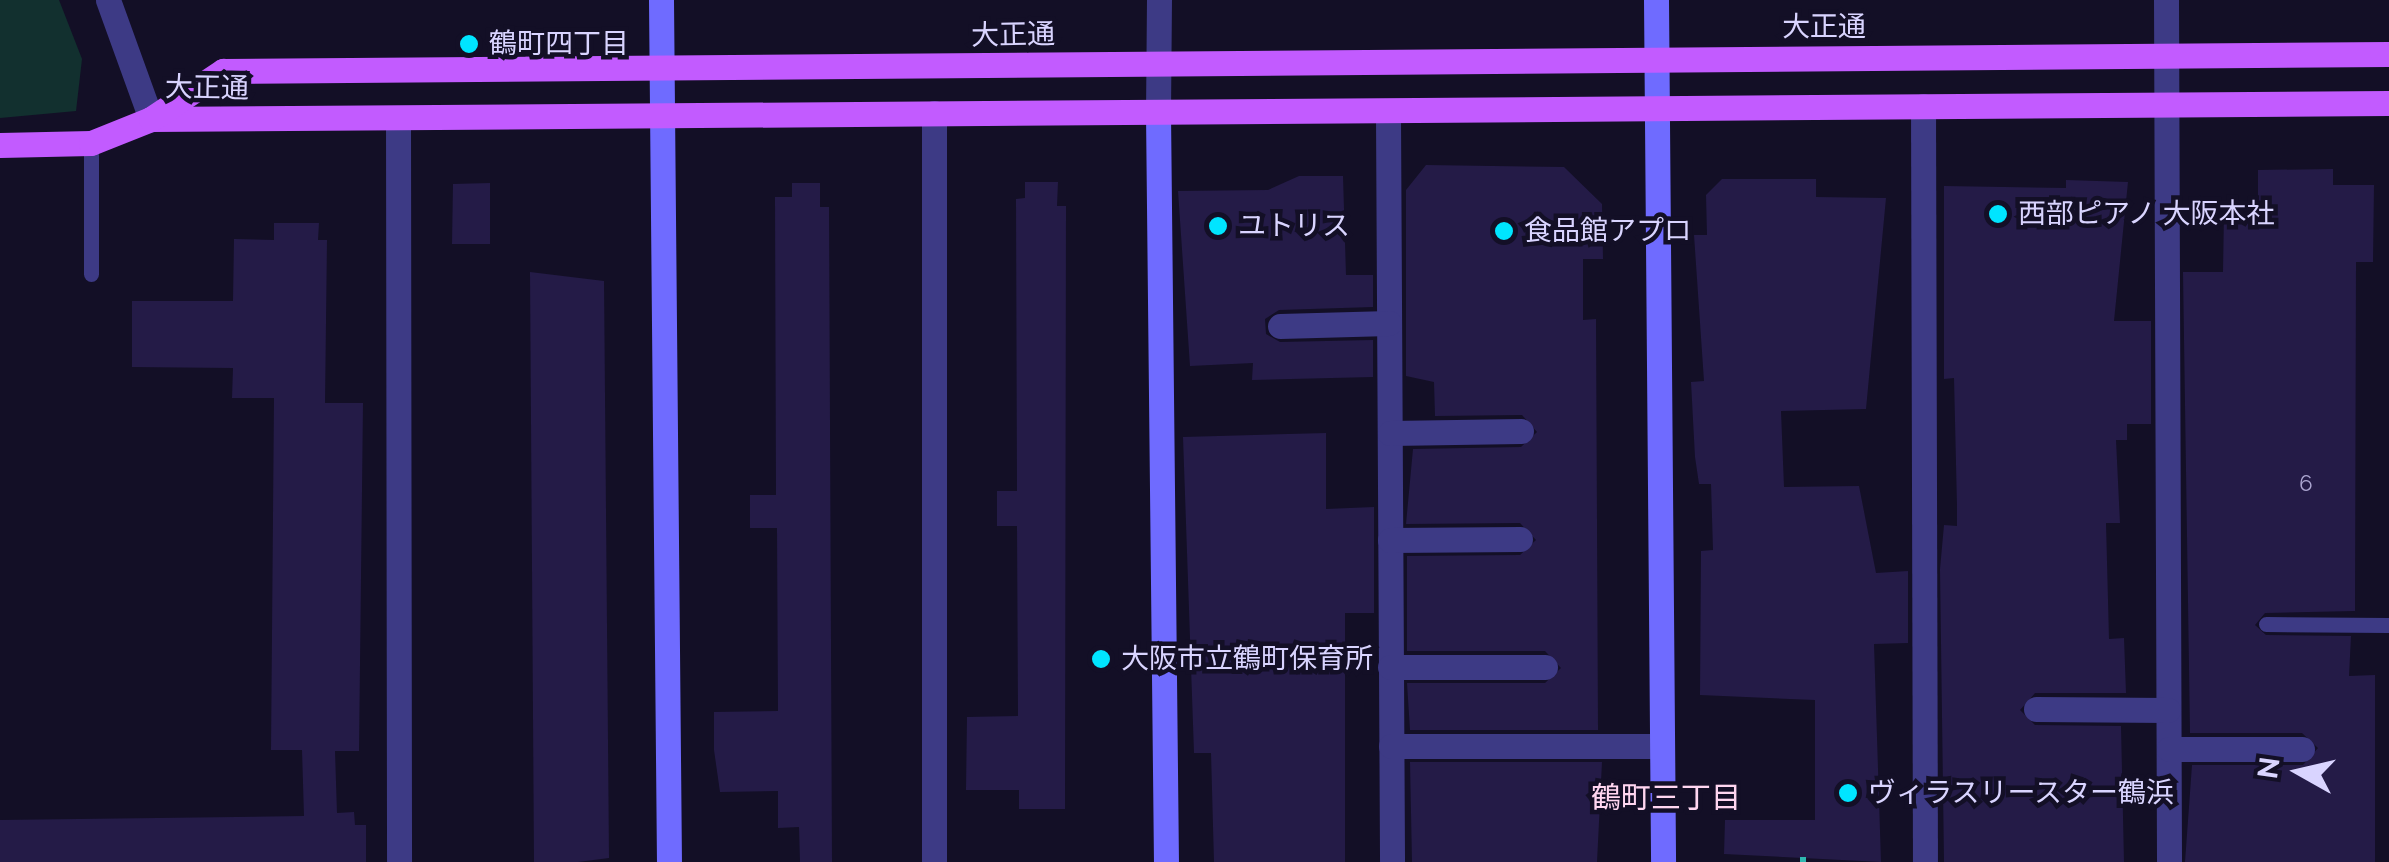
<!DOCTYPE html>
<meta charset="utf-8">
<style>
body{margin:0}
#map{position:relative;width:2389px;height:862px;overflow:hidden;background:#130f26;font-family:Raleway,"Noto Sans JP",sans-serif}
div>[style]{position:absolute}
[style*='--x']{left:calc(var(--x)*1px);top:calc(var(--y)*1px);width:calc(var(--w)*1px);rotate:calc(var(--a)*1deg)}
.green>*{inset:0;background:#12302f}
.building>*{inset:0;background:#241b47}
.path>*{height:6px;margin-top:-3px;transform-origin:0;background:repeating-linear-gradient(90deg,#2fb8b0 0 5px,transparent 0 13px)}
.lane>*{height:15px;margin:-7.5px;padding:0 7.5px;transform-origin:7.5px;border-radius:7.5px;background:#3d3a85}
.street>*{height:25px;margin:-12.5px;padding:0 12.5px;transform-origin:12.5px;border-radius:12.5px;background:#3d3a85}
.secondary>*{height:25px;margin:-12.5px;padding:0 12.5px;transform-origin:12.5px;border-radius:12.5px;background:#6f6bff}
.primary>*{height:25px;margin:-12.5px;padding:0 12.5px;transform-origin:12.5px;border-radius:12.5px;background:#c25bff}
.dots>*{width:28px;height:28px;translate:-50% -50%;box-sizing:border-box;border:5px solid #130f26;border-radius:50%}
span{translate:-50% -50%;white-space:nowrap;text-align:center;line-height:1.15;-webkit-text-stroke:9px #130f26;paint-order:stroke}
.number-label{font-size:22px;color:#aca6d1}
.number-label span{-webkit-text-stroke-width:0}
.street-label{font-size:28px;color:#d9d4ff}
.poi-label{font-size:28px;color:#d9d4ff}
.left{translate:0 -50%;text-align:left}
.neighbourhood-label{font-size:30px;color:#ffd6f0}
.north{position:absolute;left:2249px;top:722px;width:100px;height:100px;-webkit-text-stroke:8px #130f26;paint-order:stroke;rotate:278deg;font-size:28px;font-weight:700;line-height:40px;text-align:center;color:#d9d4ff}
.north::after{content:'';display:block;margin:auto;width:35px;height:45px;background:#d9d4ff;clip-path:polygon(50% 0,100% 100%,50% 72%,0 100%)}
</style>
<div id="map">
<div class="green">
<div style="clip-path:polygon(0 0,59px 0,82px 59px,76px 111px,0 118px)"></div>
</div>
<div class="building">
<div style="clip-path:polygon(1426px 165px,1564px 167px,1602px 204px,1603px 259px,1583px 259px,1583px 320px,1596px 319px,1598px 730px,1410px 730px,1407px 683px,1545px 683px,1561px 668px,1545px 651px,1407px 651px,1407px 556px,1520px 555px,1536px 540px,1520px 523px,1406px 524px,1413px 449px,1521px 447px,1537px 432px,1522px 415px,1435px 416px,1434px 382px,1406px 376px,1406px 190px)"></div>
<div style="clip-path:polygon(2333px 169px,2333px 185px,2374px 185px,2373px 262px,2356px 262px,2355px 611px,2265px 613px,2255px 625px,2266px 635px,2351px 636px,2349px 676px,2375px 675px,2375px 862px,2185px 862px,2192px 765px,2303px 765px,2318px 748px,2302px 733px,2190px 733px,2183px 272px,2223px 272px,2224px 213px,2258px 213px,2258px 170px)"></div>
<div style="clip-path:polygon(1299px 176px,1343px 176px,1346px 275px,1373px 275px,1373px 307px,1279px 310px,1265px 319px,1266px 334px,1280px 342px,1373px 340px,1373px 377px,1252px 380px,1253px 363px,1190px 366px,1178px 191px,1268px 190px)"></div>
<div style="clip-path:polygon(1722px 179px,1816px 179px,1816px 197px,1886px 198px,1866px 409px,1781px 411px,1784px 487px,1859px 486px,1876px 573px,1908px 571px,1908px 643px,1874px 644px,1881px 862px,1724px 854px,1725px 820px,1815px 820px,1815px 700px,1700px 695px,1701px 551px,1713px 550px,1711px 484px,1699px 484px,1695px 457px,1691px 382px,1704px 381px,1694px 235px,1707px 235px,1706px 195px)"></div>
<div style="clip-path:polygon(2066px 180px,2128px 182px,2114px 321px,2151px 321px,2151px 424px,2127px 424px,2127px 440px,2116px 440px,2120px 523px,2106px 523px,2109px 639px,2124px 638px,2126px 693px,2035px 693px,2020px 710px,2035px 725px,2121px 726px,2124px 862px,1944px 862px,1940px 569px,1944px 525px,1957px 526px,1957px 506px,1954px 378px,1944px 379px,1944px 186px,2066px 188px)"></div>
<div style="clip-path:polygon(1025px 182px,1058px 182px,1057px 206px,1066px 206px,1065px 809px,1019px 809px,1019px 790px,966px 790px,967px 717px,1018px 716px,1017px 526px,997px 526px,997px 491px,1017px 491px,1016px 199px,1025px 198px)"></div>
<div style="clip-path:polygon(490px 183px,490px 244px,452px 244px,453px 184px)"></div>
<div style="clip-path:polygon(792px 183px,820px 183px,820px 207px,829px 207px,832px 862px,800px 862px,799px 827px,778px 828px,778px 791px,720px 792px,714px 750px,714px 712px,778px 711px,777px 528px,750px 528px,750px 495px,776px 495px,775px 197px,792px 197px)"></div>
<div style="clip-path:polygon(274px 223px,319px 223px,318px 240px,327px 240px,325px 403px,363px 403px,359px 751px,335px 751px,337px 813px,354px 812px,355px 825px,366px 825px,366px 862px,0 862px,0 820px,304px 816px,302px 750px,271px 750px,274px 398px,232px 398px,233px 368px,132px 367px,132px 301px,233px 301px,234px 239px,274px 240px)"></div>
<div style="clip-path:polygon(530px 272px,604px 281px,609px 858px,578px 862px,534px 862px)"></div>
<div style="clip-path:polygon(1326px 433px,1326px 509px,1374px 507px,1374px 613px,1345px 613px,1345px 862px,1214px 862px,1211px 753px,1194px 753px,1183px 437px)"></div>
<div style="clip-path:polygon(1410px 762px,1602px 762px,1597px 862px,1412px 862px)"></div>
</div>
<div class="path">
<div style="--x:1803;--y:862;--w:7;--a:-90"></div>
</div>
<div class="lane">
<div style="--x:91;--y:143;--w:131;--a:90"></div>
<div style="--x:2266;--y:624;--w:123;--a:0.5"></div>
</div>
<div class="street">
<div style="--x:108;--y:0;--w:127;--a:70.1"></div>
<div style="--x:2166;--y:0;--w:862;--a:89.8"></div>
<div style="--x:1923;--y:106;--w:756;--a:89.85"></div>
<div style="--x:934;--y:113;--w:749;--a:90"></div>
<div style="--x:1158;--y:113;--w:113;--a:-89.5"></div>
<div style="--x:1388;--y:116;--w:746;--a:89.69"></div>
<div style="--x:398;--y:119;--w:743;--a:89.92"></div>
<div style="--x:1280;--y:326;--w:109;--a:-1.6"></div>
<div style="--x:1390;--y:433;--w:131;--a:-0.9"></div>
<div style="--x:1390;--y:540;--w:130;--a:-0.4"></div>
<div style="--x:1390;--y:667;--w:155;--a:0"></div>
<div style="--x:2036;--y:709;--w:132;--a:0.4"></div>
<div style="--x:1391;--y:746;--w:270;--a:0"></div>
<div style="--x:2169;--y:749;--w:133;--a:0"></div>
</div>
<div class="secondary">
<div style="--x:661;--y:0;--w:862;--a:89.47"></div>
<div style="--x:1656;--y:0;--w:862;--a:89.53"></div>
<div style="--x:1158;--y:113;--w:749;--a:89.39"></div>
</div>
<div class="primary">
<div style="--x:151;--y:119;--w:2238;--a:-0.41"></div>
<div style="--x:0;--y:145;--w:91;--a:-1.3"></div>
<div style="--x:91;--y:143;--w:65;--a:-21.8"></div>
<div style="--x:151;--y:119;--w:87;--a:-33.7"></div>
<div style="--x:223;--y:71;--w:2166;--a:-0.45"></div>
</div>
<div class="dots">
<div style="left:469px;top:44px;background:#00e5ff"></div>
<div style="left:1998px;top:214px;background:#00e5ff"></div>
<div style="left:1218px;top:226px;background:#00e5ff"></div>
<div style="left:1504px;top:231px;background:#00e5ff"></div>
<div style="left:1101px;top:659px;background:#00e5ff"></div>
<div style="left:1848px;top:793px;background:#00e5ff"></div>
</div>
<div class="number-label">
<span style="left:2306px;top:484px">6</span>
</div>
<div class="street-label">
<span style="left:1824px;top:27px">大正通</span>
<span style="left:1013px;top:35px;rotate:-1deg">大正通</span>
<span style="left:207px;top:88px;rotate:1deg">大正通</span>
</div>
<div class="poi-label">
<span class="left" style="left:489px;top:44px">鶴町四丁目</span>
<span class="left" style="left:2018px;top:214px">西部ピアノ 大阪本社</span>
<span class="left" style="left:1238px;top:226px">ユトリス</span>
<span class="left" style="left:1524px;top:231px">食品館アプロ</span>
<span class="left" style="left:1121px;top:659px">大阪市立鶴町保育所</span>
<span class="left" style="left:1868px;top:793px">ヴィラスリースター鶴浜</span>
</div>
<div class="neighbourhood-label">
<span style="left:1666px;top:798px">鶴町三丁目</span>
</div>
<div class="north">N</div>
</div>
